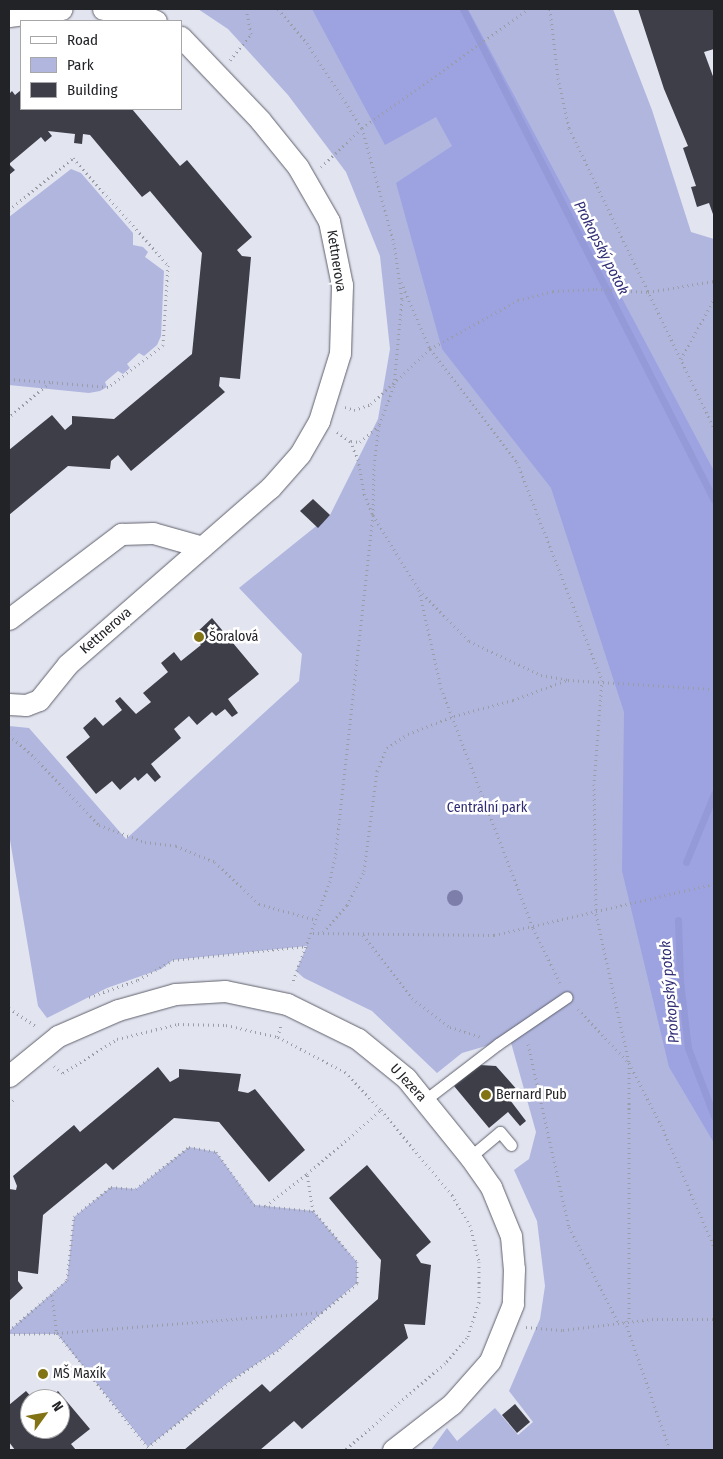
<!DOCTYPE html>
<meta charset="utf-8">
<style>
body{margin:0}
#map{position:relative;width:723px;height:1459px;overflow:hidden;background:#e2e4f0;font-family:"Fira Sans Condensed",sans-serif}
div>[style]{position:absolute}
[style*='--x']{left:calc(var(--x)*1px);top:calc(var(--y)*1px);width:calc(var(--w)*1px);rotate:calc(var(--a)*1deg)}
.green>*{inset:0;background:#b1b6df}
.forest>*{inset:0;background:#9da3e1}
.stream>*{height:7px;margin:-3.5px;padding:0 3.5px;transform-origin:3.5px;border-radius:3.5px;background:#949ad7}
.building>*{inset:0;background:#3d3e48}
.path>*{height:3px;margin-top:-1.5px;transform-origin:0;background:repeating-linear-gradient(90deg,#9b9da6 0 1px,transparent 0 5px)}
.roads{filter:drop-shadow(0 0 1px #5f616b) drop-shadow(0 0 1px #5f616b)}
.lane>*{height:11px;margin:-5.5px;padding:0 5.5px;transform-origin:5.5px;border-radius:5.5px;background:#fff}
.street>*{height:21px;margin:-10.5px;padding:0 10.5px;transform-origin:10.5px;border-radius:10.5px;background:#fff}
.trees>*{width:16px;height:16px;margin:-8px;border-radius:50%;background:#7e7eaa}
.dots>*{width:14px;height:14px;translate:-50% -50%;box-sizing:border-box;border:2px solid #fff;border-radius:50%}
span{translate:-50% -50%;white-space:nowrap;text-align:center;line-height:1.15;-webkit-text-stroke:5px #fff;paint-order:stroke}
.street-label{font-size:14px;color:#222327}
.poi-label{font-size:14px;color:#222327}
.left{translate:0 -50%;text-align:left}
.park-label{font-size:14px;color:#2d2a71}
.water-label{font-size:15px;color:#302e76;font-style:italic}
.frame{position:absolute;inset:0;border:10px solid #222327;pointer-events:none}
.legend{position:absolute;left:20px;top:20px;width:162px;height:90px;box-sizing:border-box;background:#fff;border:1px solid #a7a7a9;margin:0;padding:6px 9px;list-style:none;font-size:15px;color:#222327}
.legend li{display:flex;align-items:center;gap:10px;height:25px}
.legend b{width:25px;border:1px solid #a7a7a9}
.north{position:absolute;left:20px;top:1389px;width:50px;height:50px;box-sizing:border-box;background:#fff;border:1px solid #a7a7a9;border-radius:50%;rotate:58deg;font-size:14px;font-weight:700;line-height:20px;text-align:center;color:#222327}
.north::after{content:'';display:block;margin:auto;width:18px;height:22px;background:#827315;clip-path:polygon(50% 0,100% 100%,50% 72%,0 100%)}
</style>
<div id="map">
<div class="green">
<div style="clip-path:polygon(198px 9px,613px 9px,652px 110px,691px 232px,714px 239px,714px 1450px,431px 1450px,447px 1428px,457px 1441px,495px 1408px,518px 1435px,533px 1422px,509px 1391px,540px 1319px,545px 1286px,537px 1221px,514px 1170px,529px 1159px,536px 1132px,510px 1039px,462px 1053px,437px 1073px,372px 1011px,304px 978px,296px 971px,307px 946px,173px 960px,161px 969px,107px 988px,47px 1018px,38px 1006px,9px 834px,9px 726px,29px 728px,126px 839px,299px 681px,302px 654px,239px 588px,330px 515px,378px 419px,390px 349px,380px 256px,346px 172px,288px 95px,228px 29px)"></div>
<div style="clip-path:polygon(71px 169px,81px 173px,133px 233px,133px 245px,143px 247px,148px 252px,145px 257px,164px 271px,161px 336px,157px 345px,144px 356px,139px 353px,127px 364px,130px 368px,123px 374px,118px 371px,105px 382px,107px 387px,100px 391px,89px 393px,9px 385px,9px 217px)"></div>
<div style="clip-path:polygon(189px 1147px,216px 1152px,255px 1205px,313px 1211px,357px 1262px,357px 1283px,278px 1350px,230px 1381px,148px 1447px,57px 1334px,9px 1334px,9px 1331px,67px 1280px,74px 1217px,111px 1187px,136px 1189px)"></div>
</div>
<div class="forest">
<div style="clip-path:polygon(312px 9px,468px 9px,714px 471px,714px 1143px,669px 1067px,622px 871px,624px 712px,551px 488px,442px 349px,396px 183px,452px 146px,436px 117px,385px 145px)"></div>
</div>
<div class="stream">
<div style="--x:463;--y:9;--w:551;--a:62.92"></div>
<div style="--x:686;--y:862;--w:74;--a:-67.6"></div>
<div style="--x:678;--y:920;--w:61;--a:88.1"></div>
<div style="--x:680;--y:981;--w:67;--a:83.2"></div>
<div style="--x:688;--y:1048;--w:73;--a:69.1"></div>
</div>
<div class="building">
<div style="clip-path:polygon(638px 9px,714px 9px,714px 49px,704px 52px,714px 79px,714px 217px,709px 203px,697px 207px,691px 187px,696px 186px,683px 148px,688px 146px,664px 89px)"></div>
<div style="clip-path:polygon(21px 90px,21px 109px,132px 109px,180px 166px,187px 160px,252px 237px,237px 250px,242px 256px,251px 257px,240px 379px,220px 377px,219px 386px,225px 392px,131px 471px,118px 455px,111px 461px,110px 469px,68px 466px,9px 515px,9px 450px,52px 415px,65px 430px,72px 424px,72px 416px,114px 419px,192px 354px,202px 253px,150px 191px,142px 197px,90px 135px,83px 134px,82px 144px,74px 143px,75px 134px,48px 131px,52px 136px,45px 142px,41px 137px,9px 164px,15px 170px,9px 175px,9px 94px,12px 91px,15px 95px)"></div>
<div style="clip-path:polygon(313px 499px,330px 515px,318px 528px,300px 511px)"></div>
<div style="clip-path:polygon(212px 618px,259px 674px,228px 699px,238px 713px,232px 717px,225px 709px,216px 716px,212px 712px,197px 725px,189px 716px,174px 729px,181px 738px,151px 764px,161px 777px,155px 782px,147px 773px,138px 781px,135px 777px,120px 790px,112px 781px,96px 794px,66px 757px,90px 737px,83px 728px,95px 717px,103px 726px,122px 710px,115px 701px,120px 697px,136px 714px,151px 702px,143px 693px,168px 672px,161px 663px,174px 652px,181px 661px,201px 645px,193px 636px)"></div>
<div style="clip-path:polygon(480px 1065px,496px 1066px,519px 1092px,510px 1100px,526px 1121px,520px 1126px,508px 1112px,489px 1128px,454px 1086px)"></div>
<div style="clip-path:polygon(158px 1067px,170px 1082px,179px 1077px,179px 1069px,241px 1074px,238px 1091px,248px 1093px,255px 1089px,305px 1150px,269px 1182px,219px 1122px,174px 1118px,113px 1170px,106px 1163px,43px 1215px,38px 1274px,18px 1271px,18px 1281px,23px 1288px,9px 1301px,9px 1189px,16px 1190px,17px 1186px,13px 1176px,74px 1125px,80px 1132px)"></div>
<div style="clip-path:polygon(367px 1165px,431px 1242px,416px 1255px,421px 1263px,431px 1265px,425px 1325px,404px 1324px,408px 1338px,302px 1429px,294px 1421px,260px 1450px,184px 1450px,262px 1384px,270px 1392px,378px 1299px,381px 1260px,329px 1198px)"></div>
<div style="clip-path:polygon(26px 1391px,33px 1399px,30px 1399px,30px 1429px,60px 1429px,60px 1399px,49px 1399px,58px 1391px,90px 1429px,71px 1444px,76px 1450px,15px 1450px,9px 1442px,9px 1405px)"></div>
<div style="clip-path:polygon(515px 1404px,530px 1422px,517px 1433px,502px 1415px)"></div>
</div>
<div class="path">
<div style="--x:278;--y:9;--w:45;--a:49.5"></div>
<div style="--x:307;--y:43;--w:101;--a:57.1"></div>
<div style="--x:362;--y:128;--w:119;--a:74.5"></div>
<div style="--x:394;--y:243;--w:57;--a:81.9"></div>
<div style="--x:402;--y:299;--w:87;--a:95.3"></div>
<div style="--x:394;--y:386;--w:42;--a:111"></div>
<div style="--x:379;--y:425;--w:39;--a:97"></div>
<div style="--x:374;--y:464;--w:51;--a:91.1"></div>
<div style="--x:373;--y:515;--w:344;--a:96.3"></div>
<div style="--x:335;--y:857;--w:25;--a:102"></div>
<div style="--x:330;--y:881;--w:110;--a:110.3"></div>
<div style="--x:550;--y:9;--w:69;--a:83.4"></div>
<div style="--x:558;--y:78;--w:51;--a:77.6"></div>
<div style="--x:569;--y:128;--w:333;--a:64.2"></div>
<div style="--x:230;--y:60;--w:33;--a:-51"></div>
<div style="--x:251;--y:34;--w:25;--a:-101"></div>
<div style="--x:321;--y:167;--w:57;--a:-43.6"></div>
<div style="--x:362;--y:128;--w:205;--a:-35.5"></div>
<div style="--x:9;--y:210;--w:82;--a:-39.1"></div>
<div style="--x:73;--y:158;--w:143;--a:48.4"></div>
<div style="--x:168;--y:265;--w:80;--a:93.6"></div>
<div style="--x:163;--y:345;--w:69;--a:142.6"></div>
<div style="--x:108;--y:387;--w:58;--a:-175.1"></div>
<div style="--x:401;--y:282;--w:73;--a:66.6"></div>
<div style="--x:430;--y:349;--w:143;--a:52.4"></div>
<div style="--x:517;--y:462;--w:234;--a:68.7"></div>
<div style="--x:602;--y:680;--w:104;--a:94.4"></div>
<div style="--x:594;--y:784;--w:130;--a:89.1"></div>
<div style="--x:596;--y:914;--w:153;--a:77.5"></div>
<div style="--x:629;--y:1063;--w:70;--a:62.7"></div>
<div style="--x:661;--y:1125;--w:133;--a:66.5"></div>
<div style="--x:681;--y:359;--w:68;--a:-61.2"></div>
<div style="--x:9;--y:379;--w:41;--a:4.2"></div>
<div style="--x:50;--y:382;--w:54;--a:139.5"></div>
<div style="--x:345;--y:407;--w:9;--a:18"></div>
<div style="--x:354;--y:410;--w:18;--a:-19"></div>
<div style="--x:371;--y:404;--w:81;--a:-43"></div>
<div style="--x:430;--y:349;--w:101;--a:-29.1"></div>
<div style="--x:518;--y:300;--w:36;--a:-14"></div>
<div style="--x:553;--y:291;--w:43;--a:-2.7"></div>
<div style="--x:596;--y:289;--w:52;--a:3.3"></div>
<div style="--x:648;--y:292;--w:67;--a:-9.5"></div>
<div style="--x:337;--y:432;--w:16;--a:35"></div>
<div style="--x:350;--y:441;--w:20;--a:66"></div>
<div style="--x:358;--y:459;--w:36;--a:80"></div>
<div style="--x:364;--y:494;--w:23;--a:67"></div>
<div style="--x:373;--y:515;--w:88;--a:58.5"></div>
<div style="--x:419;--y:590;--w:71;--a:45.6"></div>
<div style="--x:469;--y:641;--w:80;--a:25.3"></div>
<div style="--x:541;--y:675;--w:27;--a:10"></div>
<div style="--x:568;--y:680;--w:146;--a:3.5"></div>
<div style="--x:351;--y:441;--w:9;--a:6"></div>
<div style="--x:360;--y:442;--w:25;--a:-40"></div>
<div style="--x:419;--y:590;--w:100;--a:77.3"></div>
<div style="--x:441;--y:688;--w:257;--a:69"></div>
<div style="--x:533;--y:928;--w:61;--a:63.9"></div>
<div style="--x:9;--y:735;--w:35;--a:41"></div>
<div style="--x:35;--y:758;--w:93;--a:46.3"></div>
<div style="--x:99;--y:825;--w:49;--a:20.3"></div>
<div style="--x:145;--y:842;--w:31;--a:7"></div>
<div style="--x:176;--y:846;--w:42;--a:22.3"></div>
<div style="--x:215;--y:862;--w:61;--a:43.7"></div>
<div style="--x:259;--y:904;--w:60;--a:15.4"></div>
<div style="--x:323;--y:932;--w:36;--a:-48"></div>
<div style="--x:347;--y:905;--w:38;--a:-63"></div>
<div style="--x:364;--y:871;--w:101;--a:-82.6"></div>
<div style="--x:377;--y:771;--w:25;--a:-67"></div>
<div style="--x:387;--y:748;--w:25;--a:-34"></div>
<div style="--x:408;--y:734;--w:49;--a:-21.4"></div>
<div style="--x:454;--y:716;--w:61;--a:-15.2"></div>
<div style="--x:513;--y:700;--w:58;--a:-20.3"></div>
<div style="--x:313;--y:933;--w:181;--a:0.6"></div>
<div style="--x:494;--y:935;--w:226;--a:-13.1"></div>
<div style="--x:363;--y:935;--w:80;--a:52.1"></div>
<div style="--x:412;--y:998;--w:48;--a:37.3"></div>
<div style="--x:450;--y:1027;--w:32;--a:18"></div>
<div style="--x:89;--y:997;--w:52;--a:-19.1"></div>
<div style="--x:138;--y:980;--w:40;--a:-29.7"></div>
<div style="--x:173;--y:960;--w:135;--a:-6"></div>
<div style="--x:9;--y:1008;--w:32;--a:34"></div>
<div style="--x:578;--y:1009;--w:74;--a:46.6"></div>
<div style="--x:629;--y:1063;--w:257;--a:90"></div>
<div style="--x:278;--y:1037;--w:13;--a:-77"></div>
<div style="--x:528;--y:1044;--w:188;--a:77.4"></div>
<div style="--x:569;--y:1227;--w:107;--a:62.7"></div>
<div style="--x:54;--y:1066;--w:11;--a:38"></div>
<div style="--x:63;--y:1073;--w:64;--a:-32.2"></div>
<div style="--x:117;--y:1039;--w:63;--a:-13.8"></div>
<div style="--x:178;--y:1024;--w:48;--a:1.2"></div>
<div style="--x:226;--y:1025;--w:53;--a:13"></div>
<div style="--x:278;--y:1037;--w:76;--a:27.6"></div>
<div style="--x:345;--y:1072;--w:52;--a:46.5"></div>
<div style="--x:381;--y:1110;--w:111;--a:50.1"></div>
<div style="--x:452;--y:1195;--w:35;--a:59"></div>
<div style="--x:470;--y:1225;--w:38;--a:76"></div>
<div style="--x:479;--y:1262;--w:40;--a:90"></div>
<div style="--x:479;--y:1302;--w:38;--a:108"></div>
<div style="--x:467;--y:1338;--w:33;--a:131"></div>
<div style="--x:445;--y:1363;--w:133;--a:139"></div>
<div style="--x:9;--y:1104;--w:8;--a:-45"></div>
<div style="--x:266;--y:1206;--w:52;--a:-38"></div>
<div style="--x:313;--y:1211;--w:37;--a:-99"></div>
<div style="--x:307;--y:1174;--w:98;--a:-40.9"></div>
<div style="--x:52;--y:1295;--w:38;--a:83"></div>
<div style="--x:57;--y:1333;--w:267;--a:-4.5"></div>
<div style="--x:625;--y:1321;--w:137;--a:70.8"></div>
<div style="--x:526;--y:1327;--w:37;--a:5"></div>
<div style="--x:563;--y:1330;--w:90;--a:-7"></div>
<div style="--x:652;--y:1319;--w:62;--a:0"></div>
<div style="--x:9;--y:1331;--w:77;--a:-41.3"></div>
<div style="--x:67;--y:1280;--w:63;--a:-83.7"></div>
<div style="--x:74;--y:1217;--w:48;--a:-39"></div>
<div style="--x:111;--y:1187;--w:25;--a:5"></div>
<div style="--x:136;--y:1189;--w:68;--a:-38.4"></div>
<div style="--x:189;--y:1147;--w:27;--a:10"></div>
<div style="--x:216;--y:1152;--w:65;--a:54.4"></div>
<div style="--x:254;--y:1205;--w:59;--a:5.8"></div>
<div style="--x:313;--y:1211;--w:67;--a:49.2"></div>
<div style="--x:357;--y:1262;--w:21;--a:90"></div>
<div style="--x:357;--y:1283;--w:104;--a:139.7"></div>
<div style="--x:278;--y:1350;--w:57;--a:147.1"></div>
<div style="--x:230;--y:1381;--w:105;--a:141.2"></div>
<div style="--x:9;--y:1334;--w:48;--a:-1.2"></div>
<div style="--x:57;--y:1333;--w:149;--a:51.5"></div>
</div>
<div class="roads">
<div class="lane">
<div style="--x:425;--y:1100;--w:92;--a:-37.5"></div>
<div style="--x:498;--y:1044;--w:83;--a:-34.3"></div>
<div style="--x:470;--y:1157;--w:39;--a:-40"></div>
<div style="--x:500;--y:1132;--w:17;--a:50"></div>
</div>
<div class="street">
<div style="--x:103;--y:9;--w:26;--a:2"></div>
<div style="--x:129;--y:10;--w:29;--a:22"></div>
<div style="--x:9;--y:16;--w:53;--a:-7.5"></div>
<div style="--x:9;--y:619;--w:141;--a:-37.2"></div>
<div style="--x:121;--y:534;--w:32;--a:-2"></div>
<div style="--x:153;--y:533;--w:51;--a:15.9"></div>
<div style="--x:9;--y:704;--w:17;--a:3"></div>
<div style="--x:26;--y:705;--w:14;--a:-21"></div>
<div style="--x:39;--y:700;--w:46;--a:-51.1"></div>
<div style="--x:68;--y:664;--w:268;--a:-41.1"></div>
<div style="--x:270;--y:488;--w:45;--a:-48.6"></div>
<div style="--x:300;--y:454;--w:38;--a:-60"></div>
<div style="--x:319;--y:421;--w:71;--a:-72.8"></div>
<div style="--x:340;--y:353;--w:68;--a:-88.3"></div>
<div style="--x:342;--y:285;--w:65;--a:-101.5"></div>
<div style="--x:329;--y:221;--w:62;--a:-119.9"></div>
<div style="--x:298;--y:167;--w:60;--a:-129"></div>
<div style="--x:260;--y:120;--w:115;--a:-133.6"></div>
<div style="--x:9;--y:1076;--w:63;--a:-39.2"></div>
<div style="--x:58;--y:1036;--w:65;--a:-23.4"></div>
<div style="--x:118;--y:1010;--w:59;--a:-15.7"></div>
<div style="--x:175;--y:994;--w:50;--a:-3.4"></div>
<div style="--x:225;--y:991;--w:63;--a:11.8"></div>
<div style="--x:287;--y:1004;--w:79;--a:26.2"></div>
<div style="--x:358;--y:1039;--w:62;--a:39.1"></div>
<div style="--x:406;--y:1078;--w:102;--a:51"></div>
<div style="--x:470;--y:1157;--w:37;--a:55"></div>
<div style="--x:491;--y:1187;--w:53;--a:67.8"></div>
<div style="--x:511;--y:1236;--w:33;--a:85"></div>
<div style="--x:514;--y:1269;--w:35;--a:92"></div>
<div style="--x:513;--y:1304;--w:61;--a:112"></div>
<div style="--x:490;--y:1361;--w:57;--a:131.5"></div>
<div style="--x:452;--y:1404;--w:75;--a:142.1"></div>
</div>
</div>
<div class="trees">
<div style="left:455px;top:898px"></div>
</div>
<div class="dots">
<div style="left:199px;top:637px;background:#827315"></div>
<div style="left:486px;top:1095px;background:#827315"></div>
<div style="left:43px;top:1374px;background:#827315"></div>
</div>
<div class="street-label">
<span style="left:336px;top:261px;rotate:81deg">Kettnerova</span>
<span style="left:106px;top:631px;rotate:-41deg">Kettnerova</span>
<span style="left:408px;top:1083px;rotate:47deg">U Jezera</span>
</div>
<div class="poi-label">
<span class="left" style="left:209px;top:637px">Šoralová</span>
<span class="left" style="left:496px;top:1095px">Bernard Pub</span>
<span class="left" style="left:53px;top:1374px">MŠ Maxík</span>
</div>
<div class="park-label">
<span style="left:487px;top:808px">Centrální park</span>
</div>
<div class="water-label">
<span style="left:601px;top:248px;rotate:63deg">Prokopský potok</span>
<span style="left:670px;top:992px;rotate:-95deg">Prokopský potok</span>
</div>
<div class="frame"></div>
<ul class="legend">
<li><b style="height:6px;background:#fff"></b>Road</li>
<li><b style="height:14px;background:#b1b6df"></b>Park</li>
<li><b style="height:14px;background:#3d3e48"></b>Building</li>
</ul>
<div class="north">N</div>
</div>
